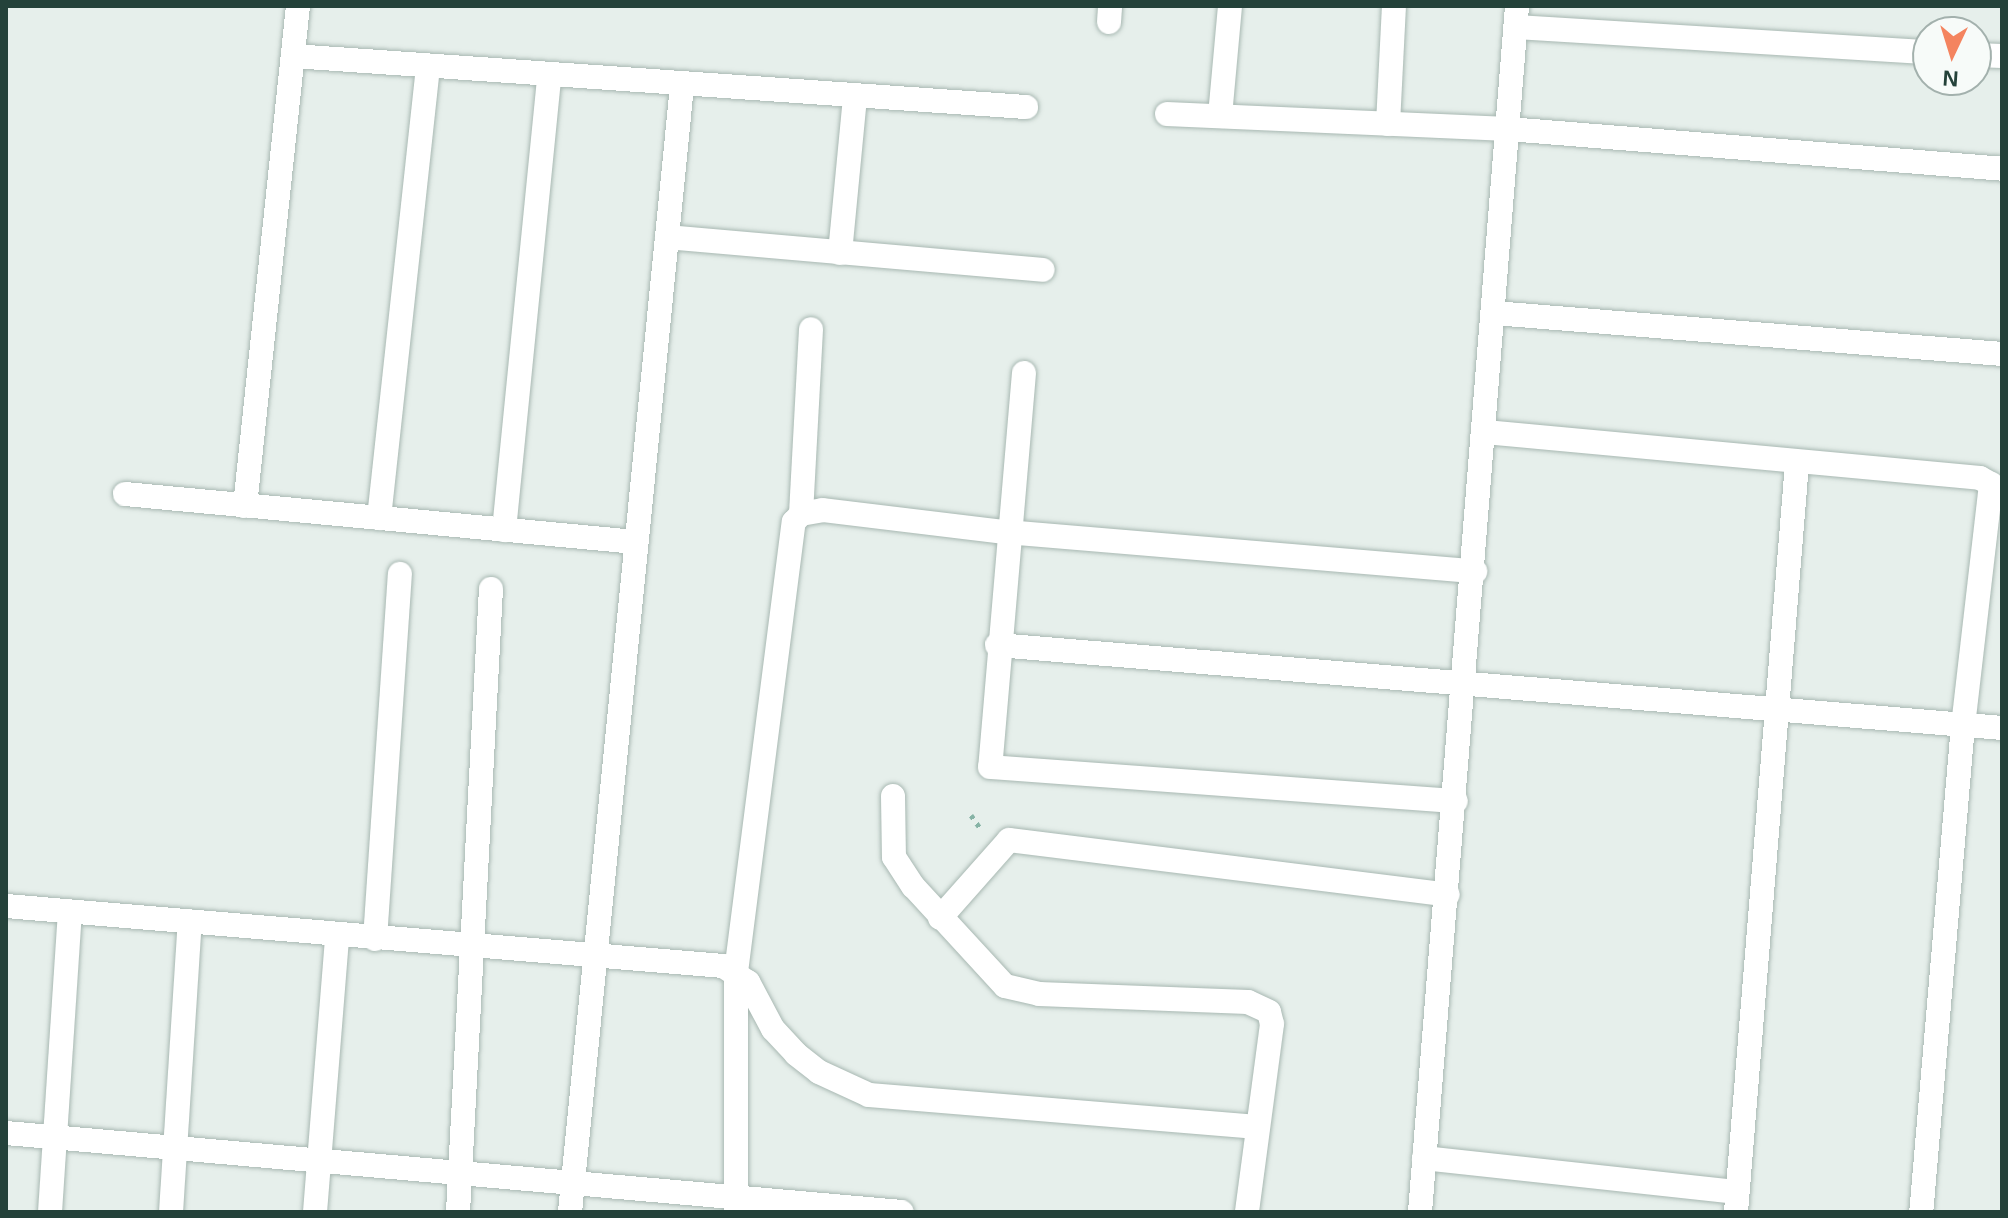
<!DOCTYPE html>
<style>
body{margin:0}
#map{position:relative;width:2008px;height:1218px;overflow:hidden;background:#e6efeb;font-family:Arial,sans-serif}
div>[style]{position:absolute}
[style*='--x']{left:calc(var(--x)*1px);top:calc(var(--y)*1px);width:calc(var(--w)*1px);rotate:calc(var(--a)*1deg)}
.path>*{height:5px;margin-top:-2.5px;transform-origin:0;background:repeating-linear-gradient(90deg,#86b3a5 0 4px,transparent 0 10px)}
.roads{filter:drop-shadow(0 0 2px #a8b8b2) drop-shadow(0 0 2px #a8b8b2)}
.minor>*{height:24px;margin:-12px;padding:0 12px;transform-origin:12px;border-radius:12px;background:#fff}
span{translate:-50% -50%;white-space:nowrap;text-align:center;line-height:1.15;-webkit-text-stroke:6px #f7fbf9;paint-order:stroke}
.frame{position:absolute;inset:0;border:8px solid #24423a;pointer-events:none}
.north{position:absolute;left:1912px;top:16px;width:80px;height:80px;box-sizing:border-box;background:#f7fbf9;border:2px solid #a3b1ad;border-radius:50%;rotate:184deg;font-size:22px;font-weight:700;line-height:32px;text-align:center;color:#24423a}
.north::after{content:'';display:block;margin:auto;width:28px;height:36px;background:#f4845f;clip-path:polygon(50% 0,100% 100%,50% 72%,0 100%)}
</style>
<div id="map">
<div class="path">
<div style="--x:971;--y:815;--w:19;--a:55"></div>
</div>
<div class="roads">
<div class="minor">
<div style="--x:1109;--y:22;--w:16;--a:-86"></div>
<div style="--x:1516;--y:27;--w:413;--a:3.5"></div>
<div style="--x:1976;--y:55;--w:26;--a:2"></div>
<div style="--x:293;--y:56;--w:735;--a:3.98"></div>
<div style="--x:1167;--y:114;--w:341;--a:2.5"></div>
<div style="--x:1508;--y:129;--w:496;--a:4.6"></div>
<div style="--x:1220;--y:116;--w:110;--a:-84.8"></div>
<div style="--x:1388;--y:124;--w:118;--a:-87.1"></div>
<div style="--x:667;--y:237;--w:377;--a:5"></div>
<div style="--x:840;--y:253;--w:157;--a:-84.5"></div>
<div style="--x:1494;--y:313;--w:510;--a:4.61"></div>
<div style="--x:1024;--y:373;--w:395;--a:94.9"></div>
<div style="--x:990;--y:767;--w:467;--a:4.2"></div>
<div style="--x:1485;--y:432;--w:497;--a:5.3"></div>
<div style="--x:1980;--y:478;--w:13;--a:29"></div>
<div style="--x:1991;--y:484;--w:243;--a:96.6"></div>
<div style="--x:1963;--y:725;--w:489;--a:94.9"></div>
<div style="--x:125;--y:494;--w:513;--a:5.37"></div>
<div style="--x:245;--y:506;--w:503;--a:-83.95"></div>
<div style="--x:801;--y:514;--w:185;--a:-86.9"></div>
<div style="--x:379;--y:518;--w:455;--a:-83.8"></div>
<div style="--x:504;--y:530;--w:456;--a:-84.3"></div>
<div style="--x:997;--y:645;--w:1008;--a:4.72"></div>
<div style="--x:893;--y:796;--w:61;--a:89.1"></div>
<div style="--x:894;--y:857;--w:35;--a:57"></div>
<div style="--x:913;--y:886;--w:136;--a:47.4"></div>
<div style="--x:1005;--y:986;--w:35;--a:13"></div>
<div style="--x:1039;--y:994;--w:209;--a:2.2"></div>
<div style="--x:1248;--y:1002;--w:23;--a:25"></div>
<div style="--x:1269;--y:1012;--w:12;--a:76"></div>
<div style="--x:1272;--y:1024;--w:190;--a:97.6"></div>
<div style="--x:6;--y:906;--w:720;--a:4.78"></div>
<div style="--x:723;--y:966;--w:30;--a:33"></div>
<div style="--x:748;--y:982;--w:53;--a:62"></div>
<div style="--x:773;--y:1029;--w:34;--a:47"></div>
<div style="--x:796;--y:1054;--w:29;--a:38"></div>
<div style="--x:819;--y:1072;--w:55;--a:24.7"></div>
<div style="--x:869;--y:1095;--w:390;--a:4.7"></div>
<div style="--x:940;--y:918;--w:104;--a:-48.5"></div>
<div style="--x:1009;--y:840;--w:442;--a:7.1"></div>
<div style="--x:375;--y:939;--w:366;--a:-86.1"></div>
<div style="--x:6;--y:1133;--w:899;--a:5.04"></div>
<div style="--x:1424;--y:1158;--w:315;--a:6.2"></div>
<div style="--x:50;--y:1212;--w:301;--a:-86.2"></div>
<div style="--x:171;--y:1212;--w:291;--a:-86.3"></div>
<div style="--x:315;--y:1212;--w:277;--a:-85.4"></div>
<div style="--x:458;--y:1212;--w:624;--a:-86.97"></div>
<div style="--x:570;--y:1212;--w:1132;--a:-84.32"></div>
<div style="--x:736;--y:1212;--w:240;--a:-90"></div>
<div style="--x:736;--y:972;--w:454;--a:-82.7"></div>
<div style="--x:794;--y:522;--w:11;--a:-49"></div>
<div style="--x:801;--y:514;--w:22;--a:-10"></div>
<div style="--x:823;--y:510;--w:184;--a:6.9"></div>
<div style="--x:1006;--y:532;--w:471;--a:4.8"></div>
<div style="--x:1420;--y:1212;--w:1210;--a:-85.4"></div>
<div style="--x:1736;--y:1212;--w:751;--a:-85.34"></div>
</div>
</div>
<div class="frame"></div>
<div class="north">N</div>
</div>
